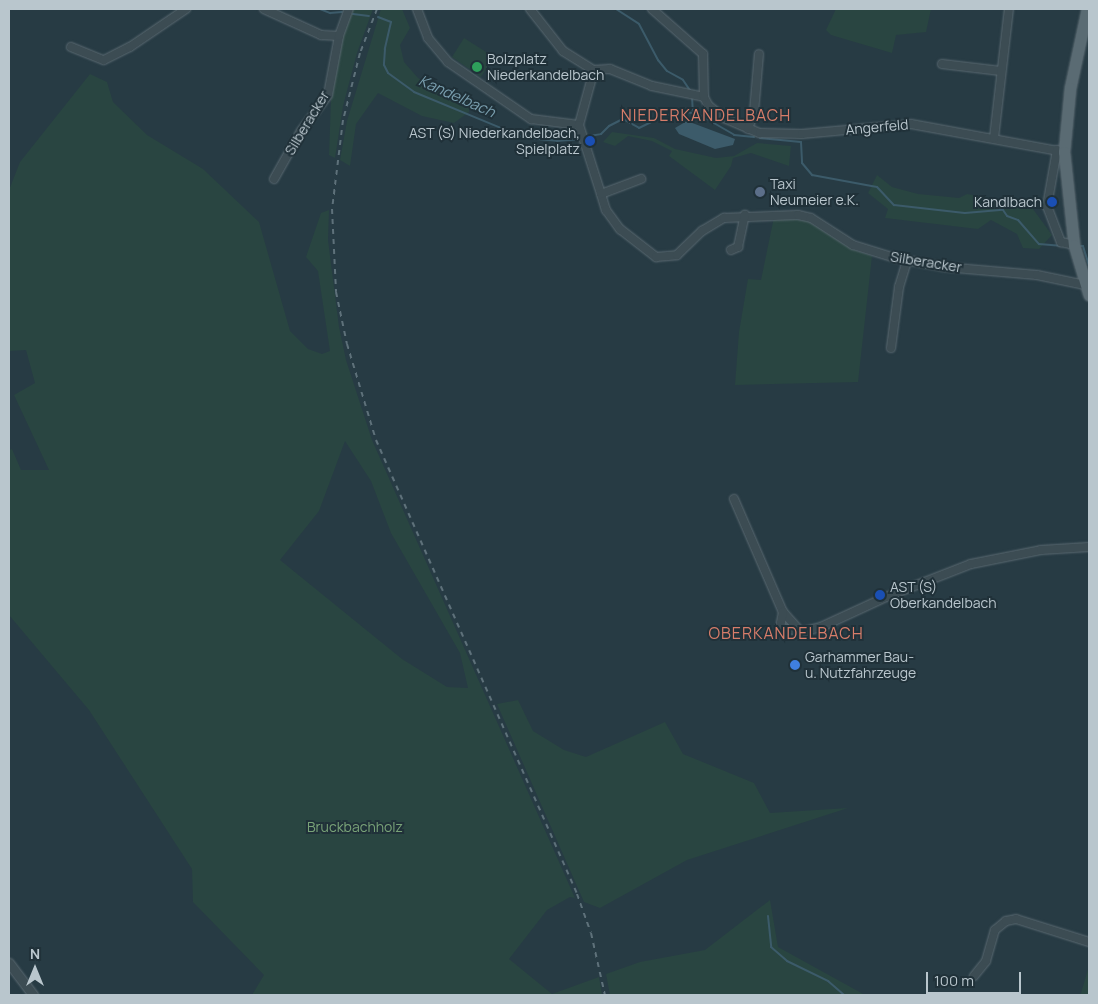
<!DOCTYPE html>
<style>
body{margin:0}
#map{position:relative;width:1098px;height:1004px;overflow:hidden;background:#273b44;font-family:Manrope,sans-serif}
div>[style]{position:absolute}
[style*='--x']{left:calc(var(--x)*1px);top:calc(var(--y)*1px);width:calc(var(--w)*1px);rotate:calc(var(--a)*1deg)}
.green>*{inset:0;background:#294541}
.water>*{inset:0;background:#3c5b6a}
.stream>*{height:2px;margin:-1px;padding:0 1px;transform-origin:1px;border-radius:1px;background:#3c5b6a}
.roads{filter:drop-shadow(0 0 1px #5a6971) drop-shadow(0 0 1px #5a6971)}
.minor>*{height:8px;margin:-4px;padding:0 4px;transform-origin:4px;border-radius:4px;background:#3c4c53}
.tertiary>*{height:9px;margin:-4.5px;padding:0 4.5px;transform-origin:4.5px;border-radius:4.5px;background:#3c4c53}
.primary>*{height:11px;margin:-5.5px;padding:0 5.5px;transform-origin:5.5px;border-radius:5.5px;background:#5a6b73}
.rail>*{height:2px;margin-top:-1px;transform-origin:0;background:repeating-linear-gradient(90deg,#5e717a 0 5px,transparent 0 10px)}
.dots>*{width:14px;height:14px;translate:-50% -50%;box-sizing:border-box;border:2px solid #203139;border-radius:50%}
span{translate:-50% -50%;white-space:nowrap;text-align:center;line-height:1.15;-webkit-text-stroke:4px #203139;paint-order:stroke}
.poi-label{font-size:14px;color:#b9c6cd}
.left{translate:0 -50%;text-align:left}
.right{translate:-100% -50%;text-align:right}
.street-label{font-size:14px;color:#b9c6cd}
.park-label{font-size:14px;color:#79a378}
.water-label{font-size:15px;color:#7a9faf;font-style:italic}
.quarter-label{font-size:16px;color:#d77d6a;letter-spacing:1px}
.frame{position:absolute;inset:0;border:10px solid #b9c6cd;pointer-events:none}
.north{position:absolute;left:10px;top:944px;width:50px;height:50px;-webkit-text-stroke:4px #203139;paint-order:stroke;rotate:0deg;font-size:14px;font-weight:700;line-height:20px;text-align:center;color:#b9c6cd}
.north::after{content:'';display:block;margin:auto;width:18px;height:22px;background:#b9c6cd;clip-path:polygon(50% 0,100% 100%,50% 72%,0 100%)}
.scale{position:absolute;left:926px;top:972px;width:95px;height:22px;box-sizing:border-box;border:2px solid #b9c6cd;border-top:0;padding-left:6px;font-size:15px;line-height:18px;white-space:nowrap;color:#b9c6cd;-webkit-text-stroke:4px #203139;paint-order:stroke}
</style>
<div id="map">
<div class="green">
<div style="clip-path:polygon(351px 9px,373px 9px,357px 53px,343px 106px,335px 158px,329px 155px,331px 100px,345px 23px)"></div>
<div style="clip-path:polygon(381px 9px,402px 9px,410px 28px,400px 45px,404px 62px,418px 78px,440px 91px,469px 102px,469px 112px,454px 123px,422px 116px,378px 93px,356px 124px,350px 166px,340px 160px,347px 121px)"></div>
<div style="clip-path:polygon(836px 9px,931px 9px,926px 32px,896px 35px,892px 53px,831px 35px,826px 30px)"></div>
<div style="clip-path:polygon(464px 38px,494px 57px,481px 77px,452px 57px)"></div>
<div style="clip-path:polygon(evenodd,90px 74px,107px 82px,113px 102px,147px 135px,203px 169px,259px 222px,290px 331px,308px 349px,322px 354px,330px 351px,318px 271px,306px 257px,321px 213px,329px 210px,328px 240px,339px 327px,346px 360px,372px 440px,575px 898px,570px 897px,547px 910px,509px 959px,552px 994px,599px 977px,602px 995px,252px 995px,264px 975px,193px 902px,192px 869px,89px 710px,9px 615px,9px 450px,12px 449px,21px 470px,49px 470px,14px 395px,35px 383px,26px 350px,9px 351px,9px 190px,20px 162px,90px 74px,345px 441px,371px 481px,391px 533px,460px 653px,468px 688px,447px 687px,402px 659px,280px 560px,319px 511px,345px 441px)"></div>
<div style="clip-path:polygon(612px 132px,654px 138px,675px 149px,716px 158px,734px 156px,757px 143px,791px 146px,789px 166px,751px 153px,733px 158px,731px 166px,715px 190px,669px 156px,672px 151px,652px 141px,628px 136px,615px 146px,603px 142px)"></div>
<div style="clip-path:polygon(877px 175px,892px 187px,918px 194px,959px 198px,967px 194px,1030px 205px,1052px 235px,1039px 249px,1023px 248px,1017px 234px,991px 220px,978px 229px,885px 218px,888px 209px,868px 193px)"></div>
<div style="clip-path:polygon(774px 217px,808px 221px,851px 249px,872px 256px,858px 382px,735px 385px,739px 332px,748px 279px,761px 280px)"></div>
<div style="clip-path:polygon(518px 700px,533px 731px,564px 750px,586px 757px,665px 722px,683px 754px,754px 783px,770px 813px,848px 808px,687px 860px,600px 908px,584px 902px,497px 704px)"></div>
<div style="clip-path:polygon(770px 900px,778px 947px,865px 995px,610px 995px,606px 974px,640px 962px,705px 950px)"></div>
<div style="clip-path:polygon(1089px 966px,1089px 995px,1080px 995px,1081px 993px)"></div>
</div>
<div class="water">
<div style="clip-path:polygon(687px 121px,735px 139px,733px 145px,715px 149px,679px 134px,675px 128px)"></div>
</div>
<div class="stream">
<div style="--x:320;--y:9;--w:11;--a:22"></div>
<div style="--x:330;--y:13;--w:12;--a:-5"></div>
<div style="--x:616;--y:9;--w:27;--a:33"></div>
<div style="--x:639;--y:24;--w:41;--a:62.2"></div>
<div style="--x:658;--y:60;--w:14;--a:51"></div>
<div style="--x:667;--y:71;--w:18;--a:29"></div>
<div style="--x:683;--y:80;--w:14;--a:56"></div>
<div style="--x:353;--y:14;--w:16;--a:7"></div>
<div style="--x:378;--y:17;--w:14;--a:21"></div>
<div style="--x:391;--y:22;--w:28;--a:103"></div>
<div style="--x:385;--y:49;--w:16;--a:94"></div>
<div style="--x:384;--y:65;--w:9;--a:63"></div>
<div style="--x:388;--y:73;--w:32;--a:36"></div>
<div style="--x:414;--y:92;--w:120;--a:22.5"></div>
<div style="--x:525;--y:138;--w:32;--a:5"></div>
<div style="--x:557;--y:141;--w:24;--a:-5"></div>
<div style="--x:692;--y:96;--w:18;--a:87"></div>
<div style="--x:589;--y:136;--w:12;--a:-9"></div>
<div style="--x:601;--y:134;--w:11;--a:-45"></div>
<div style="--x:609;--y:126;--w:16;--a:-27"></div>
<div style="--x:623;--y:119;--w:18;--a:29"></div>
<div style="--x:639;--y:128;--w:30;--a:-26"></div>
<div style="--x:666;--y:115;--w:21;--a:-8"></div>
<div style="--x:687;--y:112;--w:13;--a:13"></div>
<div style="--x:700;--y:115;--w:39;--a:30"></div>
<div style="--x:734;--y:135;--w:20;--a:6"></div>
<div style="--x:760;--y:138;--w:41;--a:5.6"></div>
<div style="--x:801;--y:142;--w:21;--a:87"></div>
<div style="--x:802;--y:163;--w:16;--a:50"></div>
<div style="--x:812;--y:175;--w:66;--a:10.5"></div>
<div style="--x:877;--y:187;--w:25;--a:47"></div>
<div style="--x:894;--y:205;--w:71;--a:6.4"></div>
<div style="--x:965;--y:213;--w:38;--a:-5"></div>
<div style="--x:1003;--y:210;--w:7;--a:56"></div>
<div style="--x:1007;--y:216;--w:12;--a:20"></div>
<div style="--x:1018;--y:220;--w:32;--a:49"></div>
<div style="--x:1039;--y:244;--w:21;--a:5"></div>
<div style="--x:1080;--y:246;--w:3;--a:0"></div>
<div style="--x:1083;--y:246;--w:21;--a:73"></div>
<div style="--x:768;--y:916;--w:31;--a:84"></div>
<div style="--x:771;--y:947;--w:21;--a:41"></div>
<div style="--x:787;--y:961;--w:46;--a:26"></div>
<div style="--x:828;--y:981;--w:21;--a:41"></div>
</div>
<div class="roads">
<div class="minor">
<div style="--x:264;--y:9;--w:63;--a:24.5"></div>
<div style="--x:321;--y:35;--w:18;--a:3"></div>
<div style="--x:417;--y:9;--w:31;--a:69"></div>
<div style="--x:428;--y:38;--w:31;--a:50"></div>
<div style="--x:448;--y:62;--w:101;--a:34.5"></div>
<div style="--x:531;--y:119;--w:48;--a:7.1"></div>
<div style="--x:530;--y:9;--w:53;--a:51.8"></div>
<div style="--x:563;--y:51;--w:36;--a:32"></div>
<div style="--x:594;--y:70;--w:16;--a:-4"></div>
<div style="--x:610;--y:69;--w:45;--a:22"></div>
<div style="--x:652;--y:86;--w:53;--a:11.9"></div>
<div style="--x:704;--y:97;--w:9;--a:63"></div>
<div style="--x:708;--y:105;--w:21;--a:39"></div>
<div style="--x:724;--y:118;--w:39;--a:23"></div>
<div style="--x:760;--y:133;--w:42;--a:1.4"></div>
<div style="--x:802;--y:134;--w:109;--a:-5.2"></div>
<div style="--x:911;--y:124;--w:156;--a:10.4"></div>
<div style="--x:652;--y:9;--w:68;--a:41.4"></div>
<div style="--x:703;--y:54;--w:43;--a:88.7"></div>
<div style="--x:71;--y:47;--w:35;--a:22"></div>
<div style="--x:104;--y:60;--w:29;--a:-27"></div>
<div style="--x:130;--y:47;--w:68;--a:-34.2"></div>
<div style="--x:942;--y:64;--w:59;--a:6.8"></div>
<div style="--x:594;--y:70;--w:57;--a:105.3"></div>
<div style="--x:579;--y:125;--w:72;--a:72.3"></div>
<div style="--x:601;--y:194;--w:17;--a:73"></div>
<div style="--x:606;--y:210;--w:24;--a:54"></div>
<div style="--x:620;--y:229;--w:46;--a:37.9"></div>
<div style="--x:656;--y:257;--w:21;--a:-5"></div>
<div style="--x:677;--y:255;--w:35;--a:-44"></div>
<div style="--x:702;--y:231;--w:26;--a:-31"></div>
<div style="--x:724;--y:218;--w:74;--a:-2.3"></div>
<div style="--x:798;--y:215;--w:13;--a:13"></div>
<div style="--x:811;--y:218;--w:50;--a:32.7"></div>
<div style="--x:853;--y:245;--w:44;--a:17.2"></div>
<div style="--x:895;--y:258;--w:50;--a:10.4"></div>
<div style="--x:944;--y:267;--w:93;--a:4.9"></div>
<div style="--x:1037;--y:275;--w:49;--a:11.8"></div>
<div style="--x:748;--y:129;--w:18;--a:-71"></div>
<div style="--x:754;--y:112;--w:58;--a:-85.1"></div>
<div style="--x:994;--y:138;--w:130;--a:-83.4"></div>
<div style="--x:1057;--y:150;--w:57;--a:100.1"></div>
<div style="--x:1047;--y:206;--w:39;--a:69"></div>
<div style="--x:1061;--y:242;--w:13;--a:13"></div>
<div style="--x:274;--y:179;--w:55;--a:-60.6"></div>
<div style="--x:301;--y:131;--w:45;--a:-53.1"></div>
<div style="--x:328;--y:95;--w:60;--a:-79.4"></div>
<div style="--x:339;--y:36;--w:29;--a:-70"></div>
<div style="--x:601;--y:194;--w:43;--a:-20.6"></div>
<div style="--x:731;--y:250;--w:8;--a:-23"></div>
<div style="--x:738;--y:247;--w:33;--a:-78"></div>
<div style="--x:891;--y:348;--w:62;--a:-82.5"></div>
<div style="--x:899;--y:287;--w:28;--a:-73"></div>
<div style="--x:734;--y:499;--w:123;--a:66.6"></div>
<div style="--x:783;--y:612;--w:27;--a:48"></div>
<div style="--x:801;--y:632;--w:21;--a:-14"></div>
<div style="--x:821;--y:627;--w:72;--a:-24.8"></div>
<div style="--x:886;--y:597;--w:91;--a:-21.2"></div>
<div style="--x:971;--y:564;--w:71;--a:-11.3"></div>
<div style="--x:1041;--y:550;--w:48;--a:-3.6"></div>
<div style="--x:783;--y:612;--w:16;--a:101"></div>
<div style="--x:780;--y:628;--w:15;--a:8"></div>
<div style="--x:974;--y:976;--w:19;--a:-51"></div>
<div style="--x:986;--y:961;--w:32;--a:-74"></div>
<div style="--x:995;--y:930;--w:14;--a:-39"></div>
<div style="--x:1006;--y:921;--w:10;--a:-11"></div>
<div style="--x:1016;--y:919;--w:77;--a:17.5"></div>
</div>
<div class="tertiary">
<div style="--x:9;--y:963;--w:40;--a:53"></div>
</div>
<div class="primary">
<div style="--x:1087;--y:9;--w:81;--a:102.1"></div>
<div style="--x:1070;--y:88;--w:64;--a:95.4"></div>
<div style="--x:1064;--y:152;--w:94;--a:83.9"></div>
<div style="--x:1074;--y:245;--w:52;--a:73.3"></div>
</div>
</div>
<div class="rail">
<div style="--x:377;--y:9;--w:47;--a:111.1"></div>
<div style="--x:360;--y:53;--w:69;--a:104.2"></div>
<div style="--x:343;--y:120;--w:90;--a:97"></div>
<div style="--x:332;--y:209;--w:83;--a:87.2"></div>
<div style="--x:336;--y:292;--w:53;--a:78.1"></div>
<div style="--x:347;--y:344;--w:100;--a:73.2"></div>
<div style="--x:376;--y:440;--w:497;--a:66.1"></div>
<div style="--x:577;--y:894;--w:41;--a:70.3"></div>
<div style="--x:591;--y:933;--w:64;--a:77.3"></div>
</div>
<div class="dots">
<div style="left:477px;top:67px;background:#2e9e5b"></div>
<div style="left:590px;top:141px;background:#1a4fb4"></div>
<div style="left:760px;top:192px;background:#5c6f8a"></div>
<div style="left:1052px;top:202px;background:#1a4fb4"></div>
<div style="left:880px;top:595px;background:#1a4fb4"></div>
<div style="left:795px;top:665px;background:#3f7fe0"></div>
</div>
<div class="poi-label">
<span class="left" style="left:487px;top:67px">Bolzplatz<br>Niederkandelbach</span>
<span class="right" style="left:580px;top:141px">AST (S) Niederkandelbach,<br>Spielplatz</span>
<span class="left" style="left:770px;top:192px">Taxi<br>Neumeier e.K.</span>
<span class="right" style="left:1042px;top:202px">Kandlbach</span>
<span class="left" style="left:890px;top:595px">AST (S)<br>Oberkandelbach</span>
<span class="left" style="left:805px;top:665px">Garhammer Bau-<br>u. Nutzfahrzeuge</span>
</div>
<div class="street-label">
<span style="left:307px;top:123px;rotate:-59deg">Silberacker</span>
<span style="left:877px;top:127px;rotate:-5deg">Angerfeld</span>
<span style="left:926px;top:262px;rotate:9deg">Silberacker</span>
</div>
<div class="park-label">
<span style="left:355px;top:827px">Bruckbachholz</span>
</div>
<div class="water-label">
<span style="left:457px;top:96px;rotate:24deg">Kandelbach</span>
</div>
<div class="quarter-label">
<span style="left:706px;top:115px">NIEDERKANDELBACH</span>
<span style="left:786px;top:633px">OBERKANDELBACH</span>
</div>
<div class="frame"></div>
<div class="north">N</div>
<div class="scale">100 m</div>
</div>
